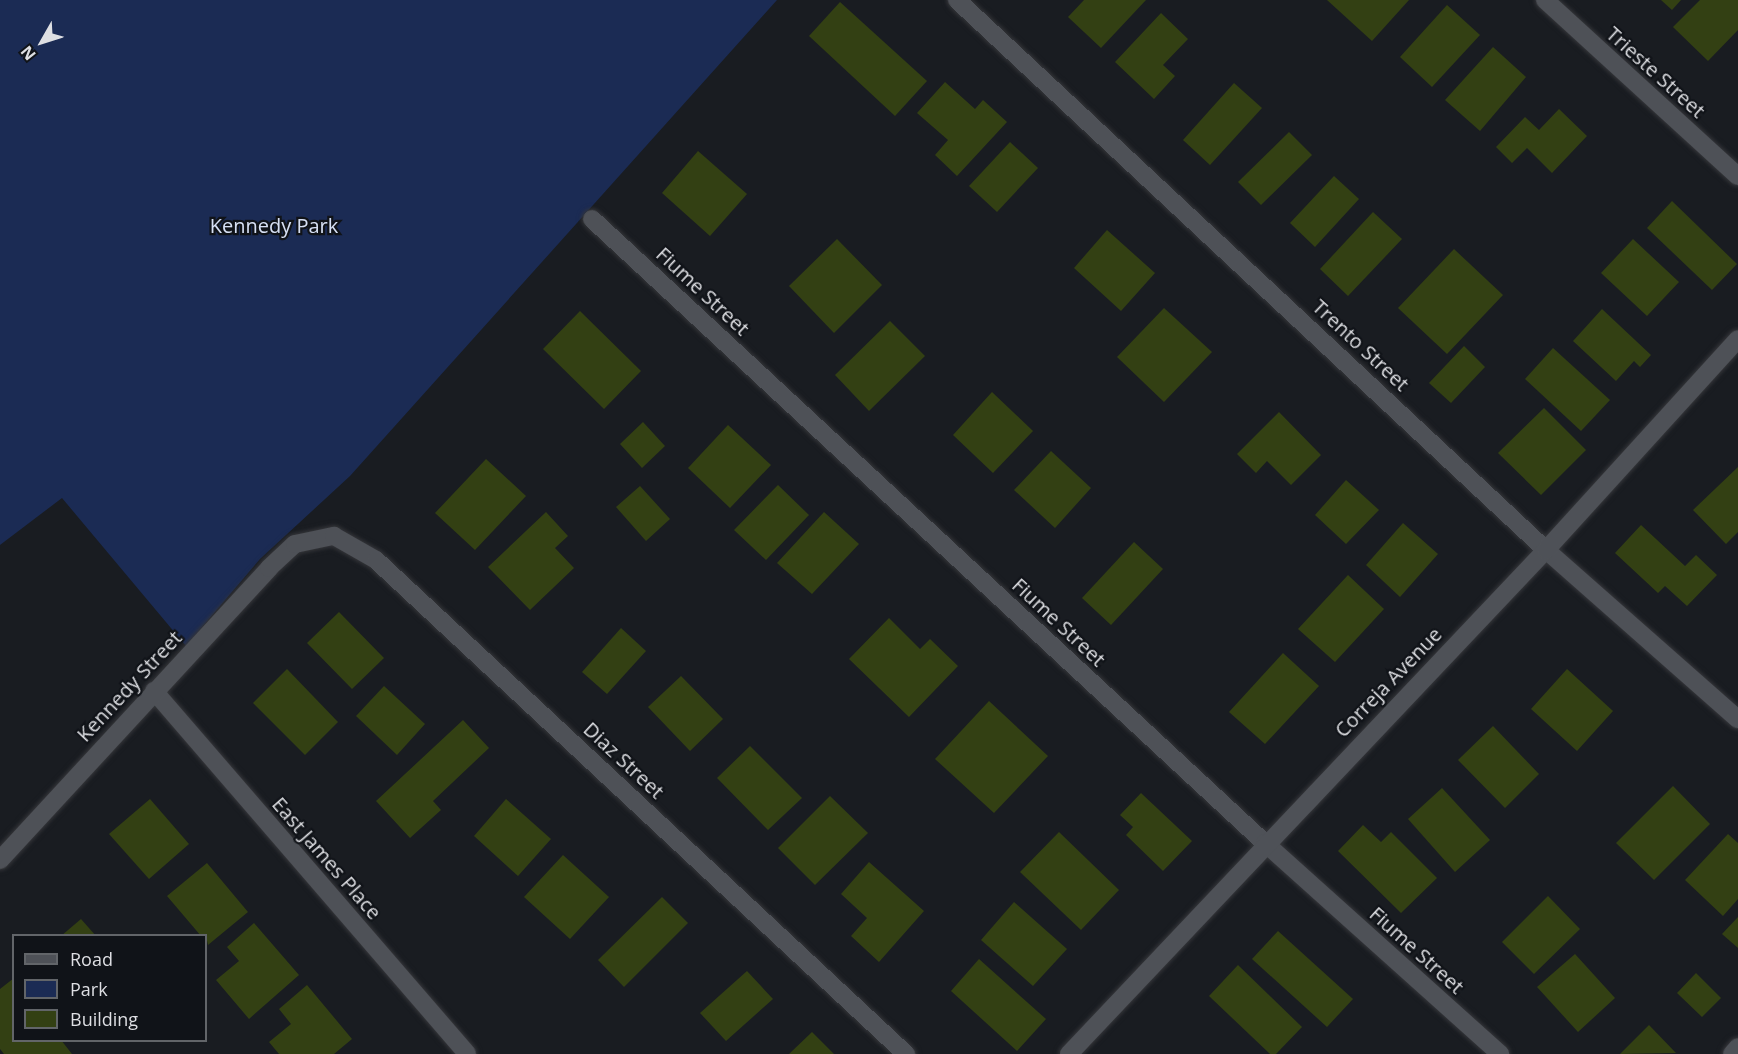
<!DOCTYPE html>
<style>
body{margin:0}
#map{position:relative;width:1738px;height:1054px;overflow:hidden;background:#191c21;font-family:"Open Sans",sans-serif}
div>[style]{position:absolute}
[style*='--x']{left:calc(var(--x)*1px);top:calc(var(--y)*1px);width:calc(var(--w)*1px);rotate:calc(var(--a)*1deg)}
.green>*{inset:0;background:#1b2b54}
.building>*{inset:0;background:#334013}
.roads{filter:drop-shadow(0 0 2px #35363a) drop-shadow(0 0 2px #35363a)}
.street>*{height:18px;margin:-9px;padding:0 9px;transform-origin:9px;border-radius:9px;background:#4e5157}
span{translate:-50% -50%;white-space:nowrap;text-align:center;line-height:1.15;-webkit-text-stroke:4.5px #101318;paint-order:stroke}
.street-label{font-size:20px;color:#dedfe3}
.park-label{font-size:20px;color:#d7e0f4}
.legend{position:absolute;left:12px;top:934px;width:195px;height:108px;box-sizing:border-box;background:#101318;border:2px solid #626569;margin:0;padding:8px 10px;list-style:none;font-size:18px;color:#dedfe3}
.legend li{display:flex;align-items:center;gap:12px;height:30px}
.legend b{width:30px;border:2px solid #626569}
.north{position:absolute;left:12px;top:12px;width:60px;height:60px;-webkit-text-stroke:4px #101318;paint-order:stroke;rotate:231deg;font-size:16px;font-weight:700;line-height:24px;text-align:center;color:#dedfe3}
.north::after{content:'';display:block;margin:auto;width:21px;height:27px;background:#dedfe3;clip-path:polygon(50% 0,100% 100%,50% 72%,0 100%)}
</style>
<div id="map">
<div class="green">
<div style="clip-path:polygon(0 0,777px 0,350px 476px,260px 559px,186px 646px,62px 498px,0 545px)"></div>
</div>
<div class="building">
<div style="clip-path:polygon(1084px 0,1146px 0,1101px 48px,1068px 17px)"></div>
<div style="clip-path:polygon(1327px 0,1409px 0,1372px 41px)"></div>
<div style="clip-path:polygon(1661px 0,1681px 0,1672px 10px)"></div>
<div style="clip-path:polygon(1700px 0,1738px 0,1738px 30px,1708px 61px,1673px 27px)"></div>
<div style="clip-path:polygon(840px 2px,927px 81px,895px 116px,809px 36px)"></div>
<div style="clip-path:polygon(1447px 5px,1480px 35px,1432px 87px,1400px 57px)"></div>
<div style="clip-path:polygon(1161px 13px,1188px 39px,1163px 65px,1175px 76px,1154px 99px,1115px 62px)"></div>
<div style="clip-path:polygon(1493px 47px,1526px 77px,1480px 131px,1445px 100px)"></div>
<div style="clip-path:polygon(945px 82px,975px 109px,983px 100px,1007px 122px,957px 176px,935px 155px,948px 140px,917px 113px)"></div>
<div style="clip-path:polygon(1234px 83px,1262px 108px,1210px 165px,1183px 140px)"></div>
<div style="clip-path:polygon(1559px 109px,1587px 136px,1552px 173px,1527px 148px,1512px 163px,1496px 147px,1525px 117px,1539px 130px)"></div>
<div style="clip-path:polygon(1289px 132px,1312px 155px,1261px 205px,1238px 182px)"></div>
<div style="clip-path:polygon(1010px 142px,1038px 168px,997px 212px,969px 186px)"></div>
<div style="clip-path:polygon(698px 151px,747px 194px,710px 236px,662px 193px)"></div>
<div style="clip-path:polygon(1334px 176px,1359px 199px,1315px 247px,1290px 223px)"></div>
<div style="clip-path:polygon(1672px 201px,1737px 264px,1712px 290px,1647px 228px)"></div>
<div style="clip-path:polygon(1373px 212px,1402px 239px,1348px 296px,1320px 269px)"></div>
<div style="clip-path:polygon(1107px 230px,1155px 273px,1121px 311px,1074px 268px)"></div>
<div style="clip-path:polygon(837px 239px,882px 285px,834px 333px,789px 286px)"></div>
<div style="clip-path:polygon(1633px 239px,1679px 282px,1647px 316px,1601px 273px)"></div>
<div style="clip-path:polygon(1454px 249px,1503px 295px,1447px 354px,1398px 308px)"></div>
<div style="clip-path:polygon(1164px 308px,1212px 352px,1164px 402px,1117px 357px)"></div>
<div style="clip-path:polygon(1602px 309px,1651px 355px,1640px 367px,1634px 361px,1616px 381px,1573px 341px)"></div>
<div style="clip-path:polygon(580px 311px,641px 371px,604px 409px,543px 349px)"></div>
<div style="clip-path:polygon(890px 321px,925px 356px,869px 411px,835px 375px)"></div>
<div style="clip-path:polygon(1464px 346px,1485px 367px,1451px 403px,1429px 383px)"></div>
<div style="clip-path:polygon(1553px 348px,1610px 400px,1581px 431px,1525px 379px)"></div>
<div style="clip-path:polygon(992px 392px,1033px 431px,993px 473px,953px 435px)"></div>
<div style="clip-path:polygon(1544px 408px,1586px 450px,1541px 495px,1498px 453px)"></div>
<div style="clip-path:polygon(1279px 412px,1321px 455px,1291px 485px,1267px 461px,1256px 473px,1237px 454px)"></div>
<div style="clip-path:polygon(643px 422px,665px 446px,642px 468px,620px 444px)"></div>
<div style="clip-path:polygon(728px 425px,771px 465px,730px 508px,688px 468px)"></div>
<div style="clip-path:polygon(1051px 451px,1091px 488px,1055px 528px,1014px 490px)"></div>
<div style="clip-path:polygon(486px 459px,526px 496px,475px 550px,435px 513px)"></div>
<div style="clip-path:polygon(1738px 467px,1738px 532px,1726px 544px,1693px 510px)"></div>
<div style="clip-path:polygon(1346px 480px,1379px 510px,1346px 544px,1315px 515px)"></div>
<div style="clip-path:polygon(778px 485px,809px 515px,766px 560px,734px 530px)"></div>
<div style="clip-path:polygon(640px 486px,670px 519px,646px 541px,616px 507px)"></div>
<div style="clip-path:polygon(546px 512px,568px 536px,555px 548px,574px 568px,530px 610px,488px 567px)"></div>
<div style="clip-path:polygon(824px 512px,859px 544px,812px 594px,777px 563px)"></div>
<div style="clip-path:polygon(1403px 523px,1438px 554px,1400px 597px,1366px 565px)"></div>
<div style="clip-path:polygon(1641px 525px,1685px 566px,1696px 555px,1717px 575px,1687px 606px,1665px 586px,1658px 593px,1615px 553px)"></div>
<div style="clip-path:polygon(1134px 542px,1163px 569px,1111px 625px,1082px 598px)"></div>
<div style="clip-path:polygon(1348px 575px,1384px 609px,1335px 662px,1298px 629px)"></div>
<div style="clip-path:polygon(339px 612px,384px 658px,352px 689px,307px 643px)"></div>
<div style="clip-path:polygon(889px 618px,920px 649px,930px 639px,958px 666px,909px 717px,849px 659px)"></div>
<div style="clip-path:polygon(621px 628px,646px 651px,607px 694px,582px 672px)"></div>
<div style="clip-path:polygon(1283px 653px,1319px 686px,1265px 744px,1229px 712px)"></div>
<div style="clip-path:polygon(287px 669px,338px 722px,305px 755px,253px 703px)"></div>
<div style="clip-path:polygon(1567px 669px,1613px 711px,1577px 751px,1531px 709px)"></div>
<div style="clip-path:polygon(681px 676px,723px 719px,690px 751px,648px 707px)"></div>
<div style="clip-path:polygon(384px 686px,425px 724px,397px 755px,356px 716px)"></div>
<div style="clip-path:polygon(989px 701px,1048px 756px,994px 813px,935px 759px)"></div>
<div style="clip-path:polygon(463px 720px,489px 748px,433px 801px,441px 810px,410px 838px,376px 801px)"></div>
<div style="clip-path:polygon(1493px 726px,1539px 774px,1505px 808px,1458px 760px)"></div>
<div style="clip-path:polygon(750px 746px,802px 798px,768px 830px,717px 778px)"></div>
<div style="clip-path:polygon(1673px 786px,1710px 824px,1654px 880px,1616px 843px)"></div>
<div style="clip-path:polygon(1442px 788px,1490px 840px,1455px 872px,1408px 819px)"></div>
<div style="clip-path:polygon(1141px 793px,1192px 841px,1163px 871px,1126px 835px,1133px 827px,1120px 815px)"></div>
<div style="clip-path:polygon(830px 796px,868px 833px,815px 885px,778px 848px)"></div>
<div style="clip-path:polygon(150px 799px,189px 844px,149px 879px,109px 834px)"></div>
<div style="clip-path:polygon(506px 799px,551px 839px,518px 876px,474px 836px)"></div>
<div style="clip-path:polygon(1363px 825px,1381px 842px,1391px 832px,1437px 878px,1401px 913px,1338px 851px)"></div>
<div style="clip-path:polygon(1059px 832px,1119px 890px,1081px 930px,1020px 872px)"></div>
<div style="clip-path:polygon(1728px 834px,1738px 843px,1738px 899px,1723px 916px,1685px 880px)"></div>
<div style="clip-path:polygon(563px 855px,609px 897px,570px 939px,524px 897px)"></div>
<div style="clip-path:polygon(869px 862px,924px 911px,879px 962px,851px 936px,867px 918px,841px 894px)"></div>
<div style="clip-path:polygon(207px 863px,248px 912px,208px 945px,206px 936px,201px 936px,167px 896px)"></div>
<div style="clip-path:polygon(1548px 896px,1580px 929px,1534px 974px,1502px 942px)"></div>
<div style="clip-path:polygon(662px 897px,688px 923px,624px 987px,598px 960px)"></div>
<div style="clip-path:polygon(1014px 902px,1067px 949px,1033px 986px,981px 940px)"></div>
<div style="clip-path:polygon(1738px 917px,1738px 948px,1722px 934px)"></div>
<div style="clip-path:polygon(81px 919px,96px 936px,61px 936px)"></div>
<div style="clip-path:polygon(254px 923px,299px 975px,249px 1019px,216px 980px,239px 961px,227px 947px)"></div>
<div style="clip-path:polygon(1278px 931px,1353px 999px,1327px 1027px,1252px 959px)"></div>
<div style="clip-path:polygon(1575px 954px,1615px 998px,1578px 1032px,1537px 987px)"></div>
<div style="clip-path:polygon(979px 959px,1046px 1019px,1017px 1051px,951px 991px)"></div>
<div style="clip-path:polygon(1238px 965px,1302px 1027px,1276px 1054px,1270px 1054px,1209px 996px)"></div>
<div style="clip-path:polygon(747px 971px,773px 999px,726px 1041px,700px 1013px)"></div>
<div style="clip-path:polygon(1696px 973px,1721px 998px,1702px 1017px,1677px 993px)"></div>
<div style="clip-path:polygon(14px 978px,14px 1040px,61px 1040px,72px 1054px,4px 1054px,0 1049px,0 989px)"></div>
<div style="clip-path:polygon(307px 985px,352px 1039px,334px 1054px,279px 1054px,269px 1042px,291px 1024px,279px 1009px)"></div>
<div style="clip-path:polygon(1649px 1025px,1676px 1053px,1620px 1054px)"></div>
<div style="clip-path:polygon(812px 1032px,834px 1054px,789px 1054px)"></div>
</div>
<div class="roads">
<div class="street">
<div style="--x:957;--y:0;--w:806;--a:43.04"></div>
<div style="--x:1546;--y:550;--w:256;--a:41.4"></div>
<div style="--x:1545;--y:0;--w:261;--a:42.4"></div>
<div style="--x:592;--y:219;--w:918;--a:42.84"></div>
<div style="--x:1265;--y:843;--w:316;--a:41.9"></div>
<div style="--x:154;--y:691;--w:479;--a:49.2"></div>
<div style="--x:0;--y:860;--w:397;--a:-47.3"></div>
<div style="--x:269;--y:568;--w:35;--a:-43"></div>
<div style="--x:295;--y:544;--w:40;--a:-12"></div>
<div style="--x:334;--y:536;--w:48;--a:29.7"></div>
<div style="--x:376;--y:560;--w:725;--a:42.99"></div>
<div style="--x:1069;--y:1054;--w:694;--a:-46.58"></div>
<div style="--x:1546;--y:550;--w:285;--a:-47.7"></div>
<div style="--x:1732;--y:1054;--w:9;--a:-49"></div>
</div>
</div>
<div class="street-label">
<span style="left:1656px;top:72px;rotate:42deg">Trieste Street</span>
<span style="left:703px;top:291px;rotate:43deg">Fiume Street</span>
<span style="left:1361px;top:345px;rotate:43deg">Trento Street</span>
<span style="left:1059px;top:622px;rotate:43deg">Fiume Street</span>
<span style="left:1388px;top:682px;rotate:-46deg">Correja Avenue</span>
<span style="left:129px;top:686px;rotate:-47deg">Kennedy Street</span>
<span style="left:624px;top:760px;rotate:43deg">Diaz Street</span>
<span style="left:327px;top:858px;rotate:49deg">East James Place</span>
<span style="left:1417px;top:950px;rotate:42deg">Fiume Street</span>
</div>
<div class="park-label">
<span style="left:274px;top:225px">Kennedy Park</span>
</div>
<ul class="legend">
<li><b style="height:8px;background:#4e5157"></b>Road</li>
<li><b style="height:16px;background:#1b2b54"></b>Park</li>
<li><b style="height:16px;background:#334013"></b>Building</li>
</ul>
<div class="north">N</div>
</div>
